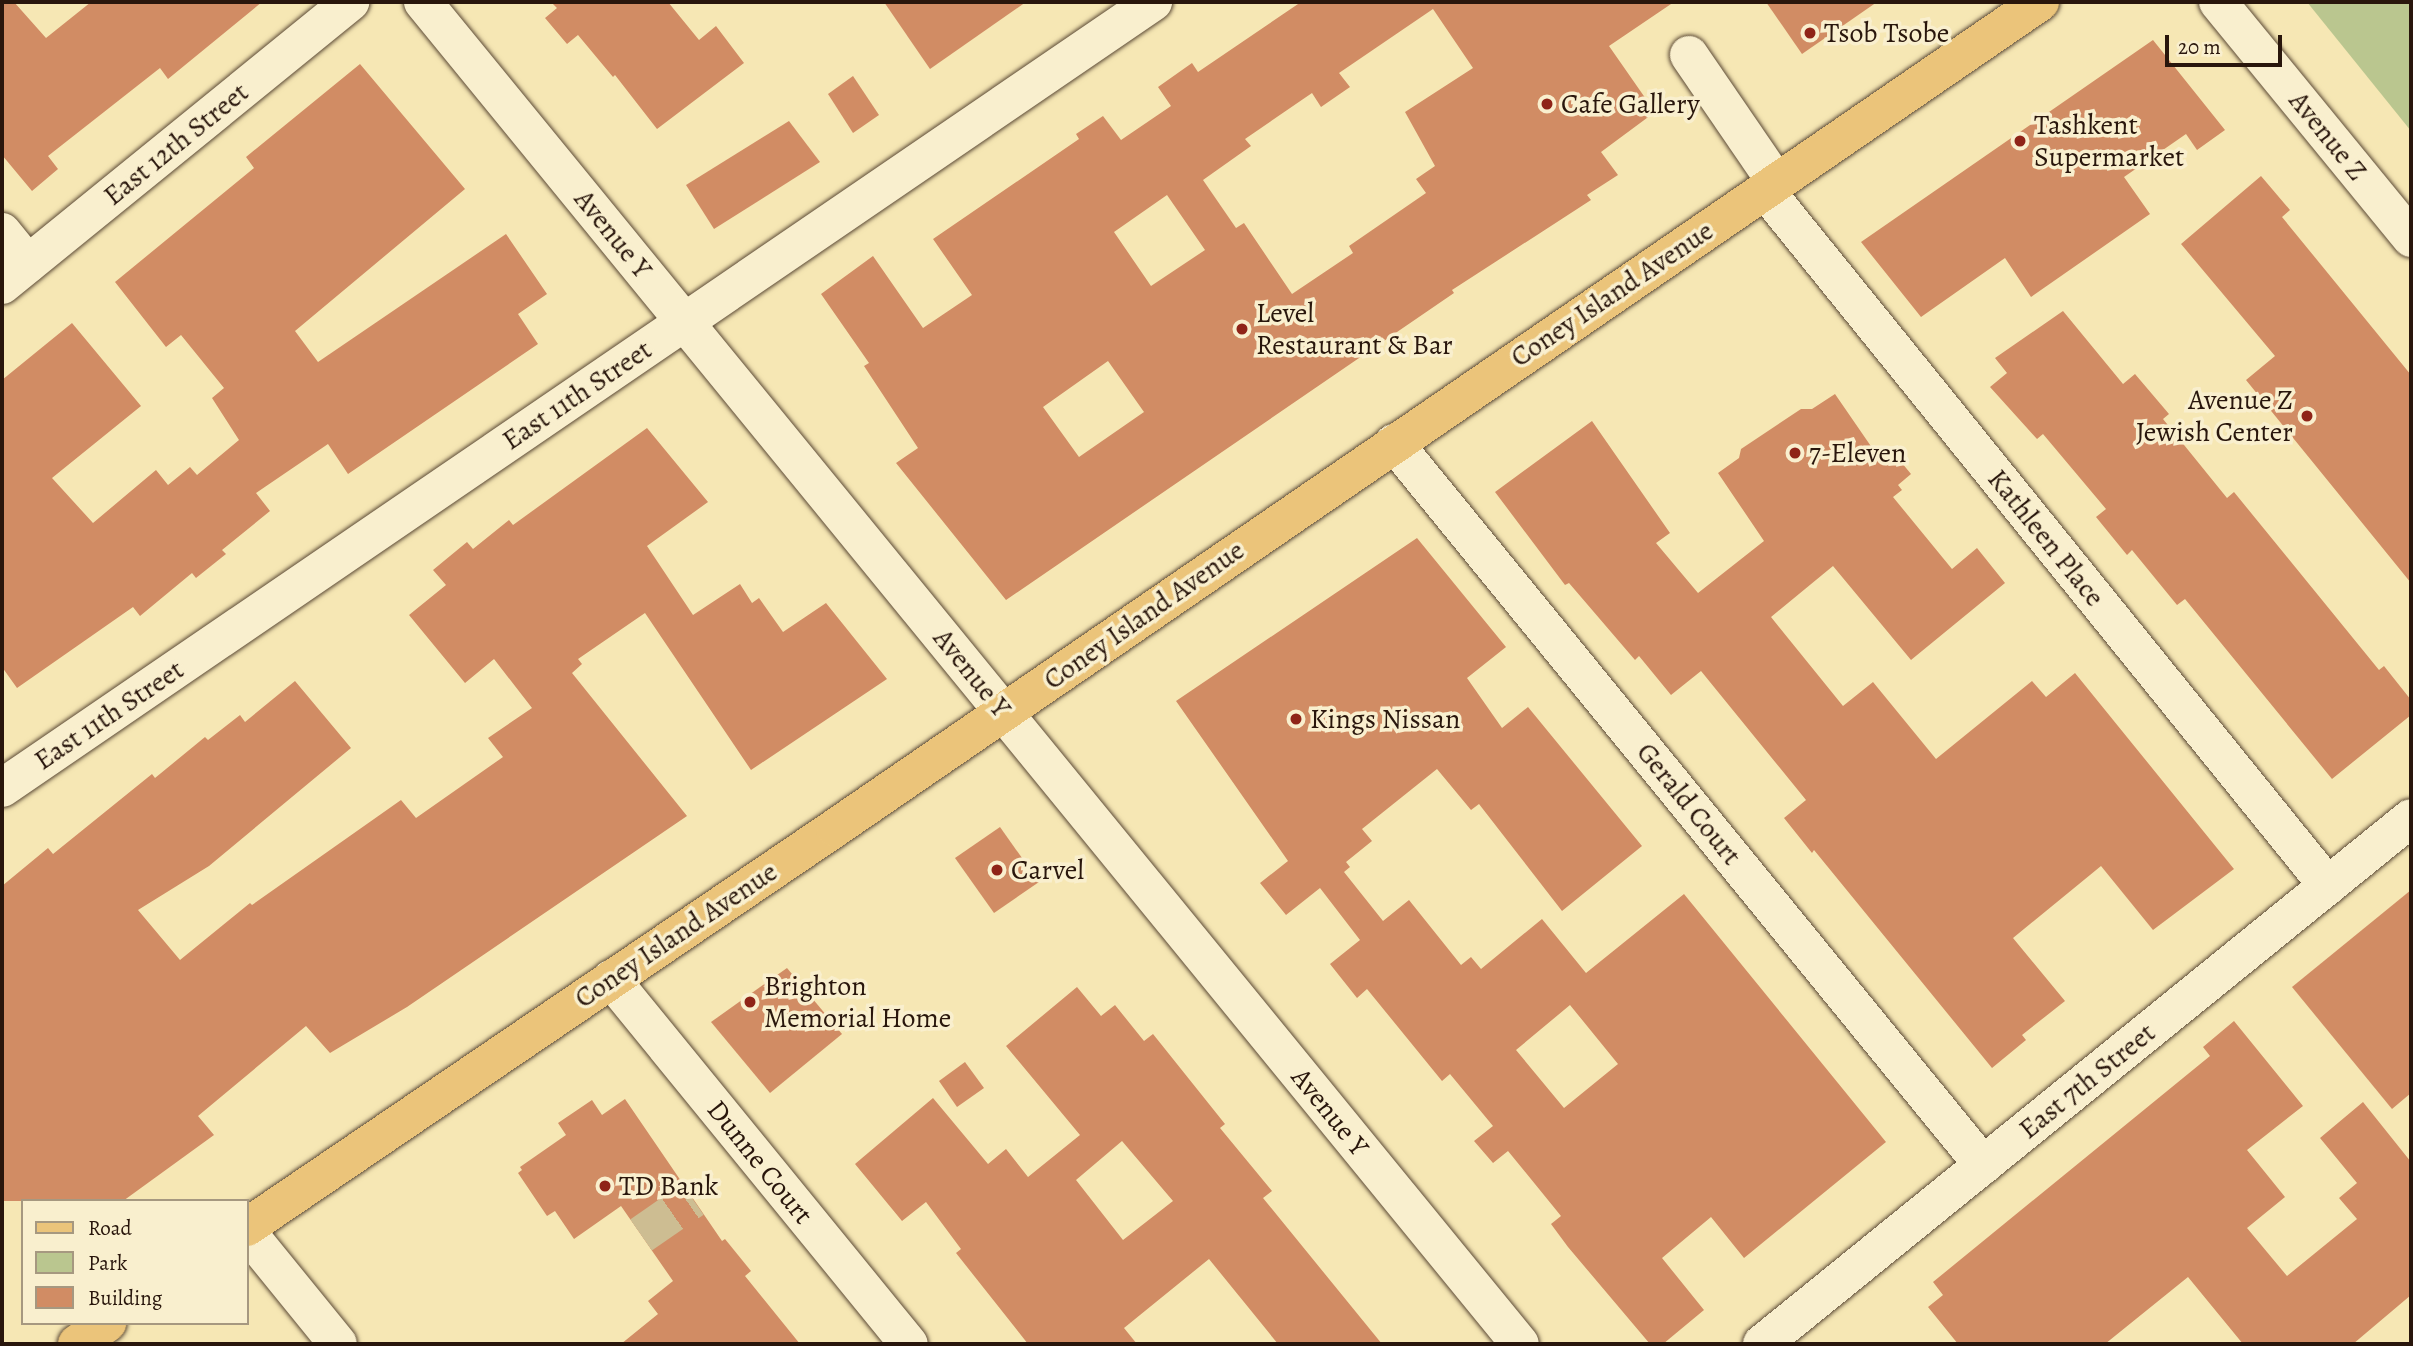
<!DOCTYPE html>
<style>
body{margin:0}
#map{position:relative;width:2413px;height:1346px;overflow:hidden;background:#f6e7b4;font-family:Alegreya,serif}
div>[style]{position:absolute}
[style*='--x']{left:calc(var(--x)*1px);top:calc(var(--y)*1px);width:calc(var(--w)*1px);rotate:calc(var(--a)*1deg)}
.green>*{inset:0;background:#bac68f}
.building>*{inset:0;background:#d18c64}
.minor-tunnel>*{height:38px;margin-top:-19px;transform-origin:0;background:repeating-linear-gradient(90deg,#cdbd92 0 38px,transparent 0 57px)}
.roads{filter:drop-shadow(0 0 2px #5c4a36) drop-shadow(0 0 2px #5c4a36)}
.minor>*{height:38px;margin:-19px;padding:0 19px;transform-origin:19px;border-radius:19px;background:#f9efce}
.major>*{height:38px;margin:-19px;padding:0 19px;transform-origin:19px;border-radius:19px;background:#ebc47a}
.dots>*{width:19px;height:19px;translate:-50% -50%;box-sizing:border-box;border:4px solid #f9efce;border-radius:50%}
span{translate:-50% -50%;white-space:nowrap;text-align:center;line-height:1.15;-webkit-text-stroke:7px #f9efce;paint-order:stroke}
.poi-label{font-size:28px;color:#29160c}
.left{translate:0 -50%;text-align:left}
.right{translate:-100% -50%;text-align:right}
.street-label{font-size:28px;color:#29160c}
.frame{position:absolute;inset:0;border:4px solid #29160c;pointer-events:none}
.legend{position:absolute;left:21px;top:1199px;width:228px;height:126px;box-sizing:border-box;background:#f9efce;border:2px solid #a69880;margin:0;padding:9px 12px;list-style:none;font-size:21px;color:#29160c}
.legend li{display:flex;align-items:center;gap:14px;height:35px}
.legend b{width:35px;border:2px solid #a69880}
.scale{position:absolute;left:2165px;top:35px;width:117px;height:32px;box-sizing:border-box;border:4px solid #29160c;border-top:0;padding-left:9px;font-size:21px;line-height:24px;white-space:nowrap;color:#29160c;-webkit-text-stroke:5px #f9efce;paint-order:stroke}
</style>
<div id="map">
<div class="green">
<div style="clip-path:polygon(2307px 2px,2411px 2px,2411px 131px)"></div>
</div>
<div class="building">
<div style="clip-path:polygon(2px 2px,14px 2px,46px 38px,91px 2px,262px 2px,168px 79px,160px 68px,48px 156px,58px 169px,32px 191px,2px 155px)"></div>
<div style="clip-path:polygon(551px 2px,668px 2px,699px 40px,716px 26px,744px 63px,657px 129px,615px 75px,613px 77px,578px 35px,567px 44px,545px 18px,557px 8px)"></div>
<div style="clip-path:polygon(884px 2px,1026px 2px,930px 69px)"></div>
<div style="clip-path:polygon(evenodd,1301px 2px,1674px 2px,1609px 46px,1655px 112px,1601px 152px,1618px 175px,1587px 195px,1591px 200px,1452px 290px,1454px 293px,1006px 600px,896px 463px,918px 448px,864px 366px,869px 363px,821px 294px,873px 256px,923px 328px,972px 295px,933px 239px,1079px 139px,1076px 134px,1103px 116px,1121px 140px,1171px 106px,1158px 87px,1192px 63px,1198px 72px,1301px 2px,1433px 9px,1473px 68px,1405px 112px,1435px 166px,1416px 179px,1426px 193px,1349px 246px,1353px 253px,1292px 294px,1244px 223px,1236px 228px,1203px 180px,1251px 146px,1245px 139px,1312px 93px,1321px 107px,1350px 87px,1339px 73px,1433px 9px,1301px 2px,1167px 195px,1205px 250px,1151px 286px,1114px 232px,1167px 195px,1301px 2px,1108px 361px,1144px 412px,1079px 457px,1043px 407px,1108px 361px)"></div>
<div style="clip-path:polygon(1766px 2px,1877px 2px,1802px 54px)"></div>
<div style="clip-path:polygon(2153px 40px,2225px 130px,2197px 150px,2186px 134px,2124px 177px,2150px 214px,2031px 297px,2005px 258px,1921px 317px,1861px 242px)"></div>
<div style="clip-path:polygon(360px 64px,465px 189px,295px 331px,318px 362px,506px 234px,547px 294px,518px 314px,538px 344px,348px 474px,328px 444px,256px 493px,270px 511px,222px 550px,226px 554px,196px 578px,192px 573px,140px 616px,133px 607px,17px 688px,2px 667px,2px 380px,72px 323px,141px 406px,52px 478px,93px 523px,156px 470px,168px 485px,190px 467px,197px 475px,239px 440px,212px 398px,224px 388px,181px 335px,166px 347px,115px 282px,254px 168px,246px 157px)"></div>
<div style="clip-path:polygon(853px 76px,879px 115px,853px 133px,828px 94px)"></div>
<div style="clip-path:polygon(789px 121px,820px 162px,714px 229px,686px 185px)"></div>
<div style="clip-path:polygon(2261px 176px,2290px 210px,2282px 217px,2411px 375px,2411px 583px,2246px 380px,2275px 356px,2181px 244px)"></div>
<div style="clip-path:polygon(2063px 311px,2123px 384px,2135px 374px,2169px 414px,2163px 419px,2227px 498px,2234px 492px,2379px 670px,2384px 666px,2411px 700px,2411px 715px,2332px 779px,2185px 599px,2177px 605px,2132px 550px,2127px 555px,2096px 517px,2106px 509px,2043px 434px,2037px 439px,1990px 387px,2007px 373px,1995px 358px)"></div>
<div style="clip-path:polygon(1835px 394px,1877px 455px,1888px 446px,1911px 474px,1898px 485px,1902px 490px,1893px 497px,1952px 569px,1977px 548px,2005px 583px,1911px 660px,1833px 566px,1771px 617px,1843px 706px,1873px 682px,1936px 759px,2032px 681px,2046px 697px,2075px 673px,2234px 869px,2153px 930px,2101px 866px,2013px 938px,2065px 1001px,2022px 1035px,2026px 1040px,1992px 1068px,1814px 850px,1812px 853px,1784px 818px,1806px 800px,1701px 671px,1671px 695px,1639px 656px,1635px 660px,1569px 583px,1565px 585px,1495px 492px,1592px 421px,1670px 533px,1656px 543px,1698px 593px,1764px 541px,1718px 473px,1739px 458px,1741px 449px,1801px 409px,1812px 409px)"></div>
<div style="clip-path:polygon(647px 428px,708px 502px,647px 546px,693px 615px,740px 584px,752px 603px,759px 598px,783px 632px,826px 603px,887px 679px,751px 770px,645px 613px,578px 659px,582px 664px,572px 673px,687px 816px,407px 1007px,330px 1053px,306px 1026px,198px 1116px,214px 1135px,123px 1201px,2px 1201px,2px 886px,48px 848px,53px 854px,152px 774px,155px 778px,205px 737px,208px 740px,240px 715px,245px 722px,295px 681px,351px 748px,209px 866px,138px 910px,180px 960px,250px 903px,252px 905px,401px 800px,416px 818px,503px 757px,488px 738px,532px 708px,494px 659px,465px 683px,409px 615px,446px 585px,433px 570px,467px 542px,473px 549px,509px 520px,513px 525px)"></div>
<div style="clip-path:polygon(evenodd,1417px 538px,1506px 647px,1467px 678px,1502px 728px,1528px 707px,1642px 846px,1562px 911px,1479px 804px,1471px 810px,1437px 769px,1362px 829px,1372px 841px,1346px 862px,1350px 867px,1344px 872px,1383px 921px,1409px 900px,1461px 965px,1471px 957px,1481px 969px,1542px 919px,1586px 973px,1684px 894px,1886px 1142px,1744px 1258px,1711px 1217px,1662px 1258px,1704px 1310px,1663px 1344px,1650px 1344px,1568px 1247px,1551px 1224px,1561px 1216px,1508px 1151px,1493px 1163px,1474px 1141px,1493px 1126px,1450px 1074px,1442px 1081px,1367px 989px,1357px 998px,1330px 964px,1360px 940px,1320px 888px,1286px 915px,1260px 883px,1288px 861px,1176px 701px,1417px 538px,1570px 1005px,1618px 1064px,1564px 1108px,1516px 1050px,1570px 1005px)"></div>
<div style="clip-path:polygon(1000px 827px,1039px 882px,994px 913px,955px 858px)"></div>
<div style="clip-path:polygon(2411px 890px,2411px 1093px,2392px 1109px,2292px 987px)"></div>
<div style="clip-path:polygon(787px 968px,842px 1034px,770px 1093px,711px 1022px)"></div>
<div style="clip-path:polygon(evenodd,1077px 987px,1101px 1016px,1115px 1005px,1144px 1041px,1153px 1034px,1225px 1124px,1220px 1128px,1272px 1191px,1263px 1198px,1382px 1344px,1278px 1344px,1209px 1259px,1124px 1328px,1137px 1344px,1028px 1344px,956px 1253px,961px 1249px,926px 1202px,902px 1221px,855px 1164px,933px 1098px,988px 1164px,1006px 1149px,1028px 1177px,1080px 1135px,1006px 1046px,1077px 987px,1122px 1141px,1173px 1201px,1123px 1240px,1076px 1180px,1122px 1141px)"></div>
<div style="clip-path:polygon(2234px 1021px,2303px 1106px,2247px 1150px,2285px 1197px,2247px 1228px,2287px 1276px,2357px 1219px,2339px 1198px,2357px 1183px,2320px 1138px,2363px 1102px,2411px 1162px,2411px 1295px,2353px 1344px,2243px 1344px,2188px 1277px,2105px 1344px,1958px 1344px,1928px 1307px,1943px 1295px,1933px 1282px,2210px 1056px,2203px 1047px)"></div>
<div style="clip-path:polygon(965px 1062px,984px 1088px,957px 1107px,939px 1081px)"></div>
<div style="clip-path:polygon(625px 1099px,722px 1241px,725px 1239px,751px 1271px,745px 1276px,800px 1344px,621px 1344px,658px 1314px,648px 1301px,673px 1281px,621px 1206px,574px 1239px,555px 1211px,547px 1216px,518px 1173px,522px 1170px,520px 1167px,566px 1135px,558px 1123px,592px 1100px,602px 1115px)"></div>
</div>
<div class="minor-tunnel">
<div style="--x:641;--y:1235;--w:63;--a:-34.7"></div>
</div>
<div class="roads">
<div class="minor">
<div style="--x:423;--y:2;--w:1733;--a:50.74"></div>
<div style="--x:2218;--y:2;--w:305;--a:50.7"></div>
<div style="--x:1689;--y:55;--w:154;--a:55.6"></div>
<div style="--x:1765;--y:190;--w:895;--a:51.03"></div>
<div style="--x:2;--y:232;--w:41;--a:50.9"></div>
<div style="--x:2;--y:285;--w:449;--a:-39.1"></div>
<div style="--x:1394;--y:443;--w:932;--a:50.79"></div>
<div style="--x:2;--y:788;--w:1394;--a:-34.33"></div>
<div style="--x:611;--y:979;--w:471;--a:50.8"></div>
<div style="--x:247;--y:1232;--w:144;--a:50.9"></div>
<div style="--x:1762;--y:1344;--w:835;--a:-39.02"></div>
</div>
<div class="major">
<div style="--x:247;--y:1227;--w:711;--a:-34.16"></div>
<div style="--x:835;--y:828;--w:1461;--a:-34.43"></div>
<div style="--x:77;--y:1344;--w:37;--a:-35"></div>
</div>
</div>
<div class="dots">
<div style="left:1810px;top:33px;background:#8f2418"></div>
<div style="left:1547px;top:104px;background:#8f2418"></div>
<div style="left:2020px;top:141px;background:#8f2418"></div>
<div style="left:1242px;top:329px;background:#8f2418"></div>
<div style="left:2307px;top:416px;background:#8f2418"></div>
<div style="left:1795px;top:453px;background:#8f2418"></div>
<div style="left:1296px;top:719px;background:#8f2418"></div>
<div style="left:997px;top:870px;background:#8f2418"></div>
<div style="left:750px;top:1002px;background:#8f2418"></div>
<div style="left:605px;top:1186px;background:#8f2418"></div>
</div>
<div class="poi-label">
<span class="left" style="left:1824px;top:33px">Tsob Tsobe</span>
<span class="left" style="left:1561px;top:104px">Cafe Gallery</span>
<span class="left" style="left:2034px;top:141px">Tashkent<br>Supermarket</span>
<span class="left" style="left:1256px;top:329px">Level<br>Restaurant &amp; Bar</span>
<span class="right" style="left:2293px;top:416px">Avenue Z<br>Jewish Center</span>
<span class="left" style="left:1809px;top:453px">7-Eleven</span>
<span class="left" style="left:1310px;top:719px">Kings Nissan</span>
<span class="left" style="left:1011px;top:870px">Carvel</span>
<span class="left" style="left:764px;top:1002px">Brighton<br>Memorial Home</span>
<span class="left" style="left:619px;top:1186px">TD Bank</span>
</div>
<div class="street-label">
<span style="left:2328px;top:136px;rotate:51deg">Avenue Z</span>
<span style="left:176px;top:144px;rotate:-39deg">East 12th Street</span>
<span style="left:613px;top:234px;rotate:51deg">Avenue Y</span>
<span style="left:1612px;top:294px;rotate:-34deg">Coney Island Avenue</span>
<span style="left:577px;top:395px;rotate:-34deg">East 11th Street</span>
<span style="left:2046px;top:538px;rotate:51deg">Kathleen Place</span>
<span style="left:1144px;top:615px;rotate:-35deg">Coney Island Avenue</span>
<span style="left:972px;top:673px;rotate:51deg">Avenue Y</span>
<span style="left:109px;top:715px;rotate:-34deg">East 11th Street</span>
<span style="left:1689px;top:804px;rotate:51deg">Gerald Court</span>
<span style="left:676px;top:935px;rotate:-34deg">Coney Island Avenue</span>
<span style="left:2087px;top:1081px;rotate:-39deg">East 7th Street</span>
<span style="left:1330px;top:1112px;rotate:51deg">Avenue Y</span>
<span style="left:760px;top:1162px;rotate:51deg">Dunne Court</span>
</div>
<div class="frame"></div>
<ul class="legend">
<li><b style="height:9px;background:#ebc47a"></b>Road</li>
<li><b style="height:19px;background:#bac68f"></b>Park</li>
<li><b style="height:19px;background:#d18c64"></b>Building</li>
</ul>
<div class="scale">20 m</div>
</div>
